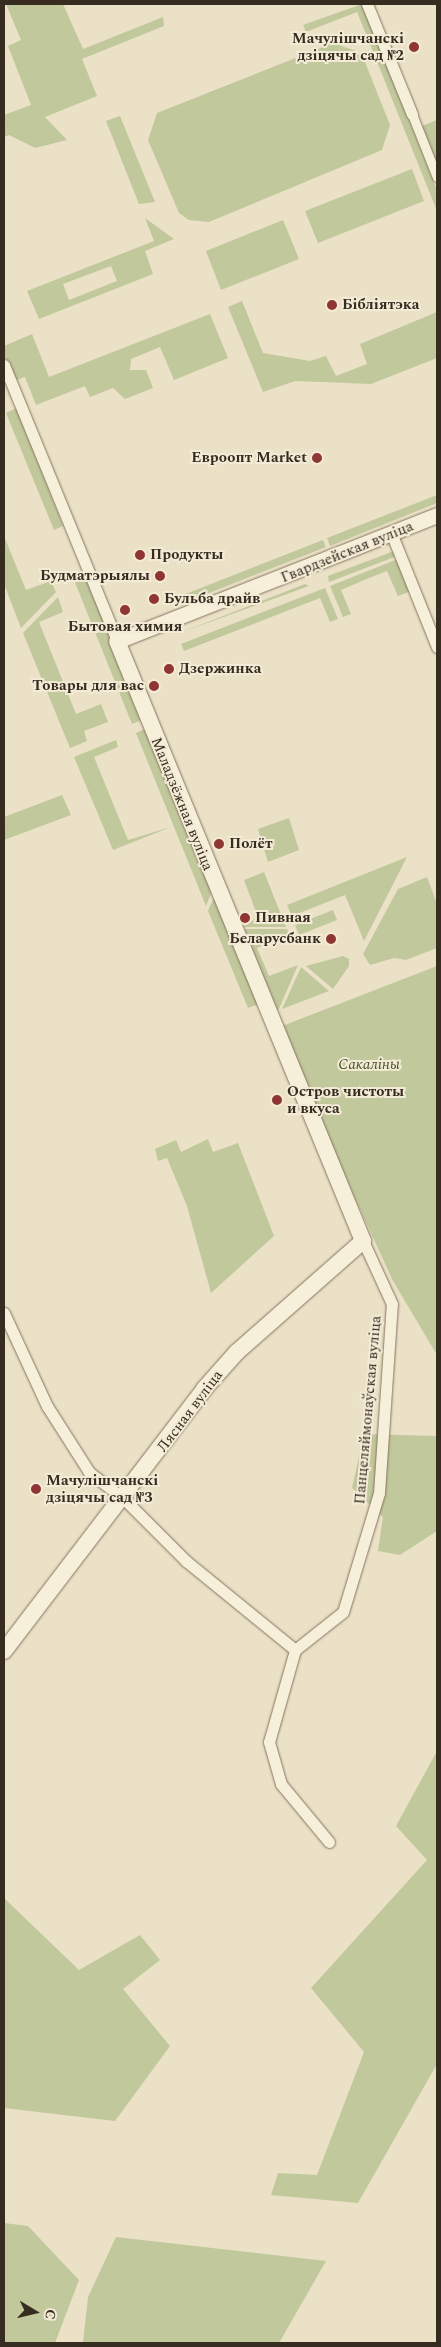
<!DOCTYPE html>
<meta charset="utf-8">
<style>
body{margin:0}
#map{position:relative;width:441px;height:2347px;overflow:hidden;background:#ebe1c7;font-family:Spectral,serif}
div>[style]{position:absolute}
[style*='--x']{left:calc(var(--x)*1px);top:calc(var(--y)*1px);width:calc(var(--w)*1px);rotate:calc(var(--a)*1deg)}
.green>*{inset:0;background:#c1c89c}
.roads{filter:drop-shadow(0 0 1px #85745e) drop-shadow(0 0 1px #85745e)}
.pedestrian>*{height:9px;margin:-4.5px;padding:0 4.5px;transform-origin:4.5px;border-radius:4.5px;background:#f6efda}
.minor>*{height:11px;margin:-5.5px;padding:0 5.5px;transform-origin:5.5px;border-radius:5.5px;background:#f6efda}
.tertiary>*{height:15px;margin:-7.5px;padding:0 7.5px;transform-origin:7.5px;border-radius:7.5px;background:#f6efda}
.secondary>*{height:16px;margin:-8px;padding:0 8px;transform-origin:8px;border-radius:8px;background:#f6efda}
.dots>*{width:14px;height:14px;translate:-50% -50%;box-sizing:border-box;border:2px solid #f3ebd6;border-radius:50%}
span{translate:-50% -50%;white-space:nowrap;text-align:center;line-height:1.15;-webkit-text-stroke:4px #f3ebd6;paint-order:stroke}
.poi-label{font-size:15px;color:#362c20;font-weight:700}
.right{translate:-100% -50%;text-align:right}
.left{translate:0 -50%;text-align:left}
.street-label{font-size:15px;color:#362c20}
.park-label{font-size:15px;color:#465129;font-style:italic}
.frame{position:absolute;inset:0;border:5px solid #362c20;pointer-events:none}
.north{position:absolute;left:10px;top:2287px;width:50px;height:50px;-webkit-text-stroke:4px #f3ebd6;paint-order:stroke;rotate:99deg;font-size:14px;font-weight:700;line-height:20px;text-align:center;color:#362c20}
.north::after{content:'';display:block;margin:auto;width:18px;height:22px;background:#362c20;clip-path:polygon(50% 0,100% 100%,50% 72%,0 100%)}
</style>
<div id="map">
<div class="green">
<div style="clip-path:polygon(6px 4px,63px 4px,83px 49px,163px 17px,164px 26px,82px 59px,97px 96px,45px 117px,67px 140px,35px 148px,9px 135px,4px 137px,4px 115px,31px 105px,8px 46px,21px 40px)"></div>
<div style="clip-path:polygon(362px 4px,437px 190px,437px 211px,357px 12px,306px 32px,303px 25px)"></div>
<div style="clip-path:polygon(333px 43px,356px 51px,365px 62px,390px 125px,382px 150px,209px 222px,189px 220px,179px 213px,148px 140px,157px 113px)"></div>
<div style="clip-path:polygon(120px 116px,155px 202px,139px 204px,106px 121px)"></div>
<div style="clip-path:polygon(437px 120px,437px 164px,422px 126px)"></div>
<div style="clip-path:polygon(412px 169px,424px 201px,318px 243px,305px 211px)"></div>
<div style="clip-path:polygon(evenodd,145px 218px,174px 239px,145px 251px,153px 274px,39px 319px,27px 291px,154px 241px,145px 218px,111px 266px,117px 281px,69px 300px,63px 284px,111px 266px)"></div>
<div style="clip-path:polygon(283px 220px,299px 259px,221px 290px,206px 251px)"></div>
<div style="clip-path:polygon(242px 301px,263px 353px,310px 361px,326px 356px,336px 376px,367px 364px,360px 344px,437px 312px,437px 358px,371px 384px,295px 381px,263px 392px,228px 307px)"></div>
<div style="clip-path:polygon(210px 314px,228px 358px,174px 380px,160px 347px,131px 359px,130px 370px,146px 370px,153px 388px,125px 399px,113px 388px,90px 397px,85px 386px,36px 405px,25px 377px,14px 381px,4px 355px,4px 346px,32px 334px,49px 377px)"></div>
<div style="clip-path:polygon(17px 408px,63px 526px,54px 530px,6px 413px)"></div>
<div style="clip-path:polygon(437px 495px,437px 503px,330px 546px,327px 538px)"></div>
<div style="clip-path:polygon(4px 536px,26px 590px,51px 581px,56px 592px,21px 628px,4px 584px)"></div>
<div style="clip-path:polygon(323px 540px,326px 547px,186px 602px,183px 595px)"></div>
<div style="clip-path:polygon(394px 551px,397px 556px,329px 582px,328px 576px)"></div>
<div style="clip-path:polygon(398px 559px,411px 591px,398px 596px,387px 571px,369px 578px,341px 590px,351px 614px,343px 617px,330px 586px)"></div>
<div style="clip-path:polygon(85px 576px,144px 719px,132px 724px,74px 580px)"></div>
<div style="clip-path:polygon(305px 584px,309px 586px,177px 634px)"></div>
<div style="clip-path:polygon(325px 588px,338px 619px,330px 622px,320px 598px,184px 651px,181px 644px)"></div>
<div style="clip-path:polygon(58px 597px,63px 612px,39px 622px,76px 714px,101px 704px,108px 722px,84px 731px,87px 741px,70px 748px,23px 633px)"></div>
<div style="clip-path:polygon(147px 728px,213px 889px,206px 906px,136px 733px)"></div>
<div style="clip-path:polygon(116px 740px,118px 747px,94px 757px,128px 840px,171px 827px,113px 850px,74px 757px)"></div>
<div style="clip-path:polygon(62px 795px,71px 815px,4px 840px,4px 817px)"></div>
<div style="clip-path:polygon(289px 818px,299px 850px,268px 862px,258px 829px)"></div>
<div style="clip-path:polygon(407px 857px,364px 941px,345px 895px,292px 916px,287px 905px)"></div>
<div style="clip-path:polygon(264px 872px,286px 927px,243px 927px,258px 917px,244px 880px)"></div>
<div style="clip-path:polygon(427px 877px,437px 904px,437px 948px,406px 960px,394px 958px,370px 965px,363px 954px,398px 889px)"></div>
<div style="clip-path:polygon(215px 895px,259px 1004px,248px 1008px,208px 911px)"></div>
<div style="clip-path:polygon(333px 910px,337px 920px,299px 935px,295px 925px)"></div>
<div style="clip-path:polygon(244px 929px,287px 929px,289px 934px,257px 948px,269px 976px,298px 965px,278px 1011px)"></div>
<div style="clip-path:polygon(343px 956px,349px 959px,349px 966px,333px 989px,306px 966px)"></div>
<div style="clip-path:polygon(437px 966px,437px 1355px,393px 1281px,277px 1028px)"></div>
<div style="clip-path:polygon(301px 967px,329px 991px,282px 1009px)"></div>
<div style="clip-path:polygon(208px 1139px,213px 1152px,238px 1143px,274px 1236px,211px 1293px,187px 1206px,167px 1158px,158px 1161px,155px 1149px,176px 1140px,181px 1152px)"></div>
<div style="clip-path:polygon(364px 1434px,437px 1436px,437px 1531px,400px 1555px,378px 1551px,383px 1517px,352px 1488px)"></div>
<div style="clip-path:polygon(437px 1751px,437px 2064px,358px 2203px,271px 2195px,278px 2173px,317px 2175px,364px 2052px,311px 1988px,427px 1860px,396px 1826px)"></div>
<div style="clip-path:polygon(4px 1898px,79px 1970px,140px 1935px,160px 1960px,123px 1989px,170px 2046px,115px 2121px,4px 2108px)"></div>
<div style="clip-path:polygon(4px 2223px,28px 2226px,79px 2280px,55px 2343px,4px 2343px)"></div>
<div style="clip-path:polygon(116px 2237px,326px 2261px,279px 2343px,83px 2343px,88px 2297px)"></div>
</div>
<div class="roads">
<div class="pedestrian">
<div style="--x:412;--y:114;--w:68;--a:68.4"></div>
</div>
<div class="minor">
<div style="--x:367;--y:4;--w:119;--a:67.8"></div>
<div style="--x:4;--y:365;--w:298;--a:67.7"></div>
<div style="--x:392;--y:535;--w:121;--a:68.1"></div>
<div style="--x:4;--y:1313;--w:102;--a:65.2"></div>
<div style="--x:47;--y:1406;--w:78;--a:57.5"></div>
<div style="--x:89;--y:1472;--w:44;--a:37.6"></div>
<div style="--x:124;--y:1499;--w:88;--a:45"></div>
<div style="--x:186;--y:1561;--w:141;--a:39.2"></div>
<div style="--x:329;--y:1842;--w:75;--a:-129.6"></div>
<div style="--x:281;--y:1784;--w:44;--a:-105.9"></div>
<div style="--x:269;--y:1742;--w:96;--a:-74.2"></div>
<div style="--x:295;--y:1650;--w:61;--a:-38.4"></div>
<div style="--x:343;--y:1612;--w:124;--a:-73.2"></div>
<div style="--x:379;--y:1493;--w:189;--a:-86.1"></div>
<div style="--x:392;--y:1304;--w:69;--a:-114.7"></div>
</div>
<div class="tertiary">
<div style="--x:117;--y:641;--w:344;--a:-21.5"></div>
</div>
<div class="secondary">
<div style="--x:4;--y:1651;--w:330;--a:-52.6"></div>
<div style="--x:204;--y:1389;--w:50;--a:-48.3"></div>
<div style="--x:237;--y:1352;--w:168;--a:-41.4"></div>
<div style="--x:363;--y:1241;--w:648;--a:-112.29"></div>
</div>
</div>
<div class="dots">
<div style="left:414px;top:47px;background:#8f3533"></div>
<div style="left:332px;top:305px;background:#8f3533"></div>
<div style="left:317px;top:458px;background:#8f3533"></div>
<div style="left:140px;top:555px;background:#8f3533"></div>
<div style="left:160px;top:576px;background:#8f3533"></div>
<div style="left:154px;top:599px;background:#8f3533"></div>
<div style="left:125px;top:610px;background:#8f3533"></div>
<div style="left:169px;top:669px;background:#8f3533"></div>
<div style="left:154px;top:686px;background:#8f3533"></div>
<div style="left:219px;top:844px;background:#8f3533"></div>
<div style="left:245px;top:918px;background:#8f3533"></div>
<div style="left:331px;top:939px;background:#8f3533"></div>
<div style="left:277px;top:1100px;background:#8f3533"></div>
<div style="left:36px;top:1489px;background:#8f3533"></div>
</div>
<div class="poi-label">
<span class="right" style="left:404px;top:47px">Мачулішчанскі<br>дзіцячы сад №2</span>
<span class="left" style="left:342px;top:305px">Бібліятэка</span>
<span class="right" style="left:307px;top:458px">Евроопт Market</span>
<span class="left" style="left:150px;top:555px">Продукты</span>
<span class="right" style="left:150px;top:576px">Будматэрыялы</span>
<span class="left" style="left:164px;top:599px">Бульба драйв</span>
<span style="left:125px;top:627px">Бытовая химия</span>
<span class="left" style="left:179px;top:669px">Дзержинка</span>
<span class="right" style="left:144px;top:686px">Товары для вас</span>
<span class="left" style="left:229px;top:844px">Полёт</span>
<span class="left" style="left:255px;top:918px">Пивная</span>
<span class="right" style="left:321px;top:939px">Беларусбанк</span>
<span class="left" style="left:287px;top:1100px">Остров чистоты<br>и вкуса</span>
<span class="left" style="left:46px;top:1489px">Мачулішчанскі<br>дзіцячы сад №3</span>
</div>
<div class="street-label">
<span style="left:347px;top:552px;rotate:-22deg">Гвардзейская вуліца</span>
<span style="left:182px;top:804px;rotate:68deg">Маладзёжная вуліца</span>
<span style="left:368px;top:1410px;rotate:-85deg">Панцеляймонаўская вуліца</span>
<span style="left:190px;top:1411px;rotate:-53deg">Лясная вуліца</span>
</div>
<div class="park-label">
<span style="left:369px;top:1065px">Сакаліны</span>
</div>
<div class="frame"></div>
<div class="north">С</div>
</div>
